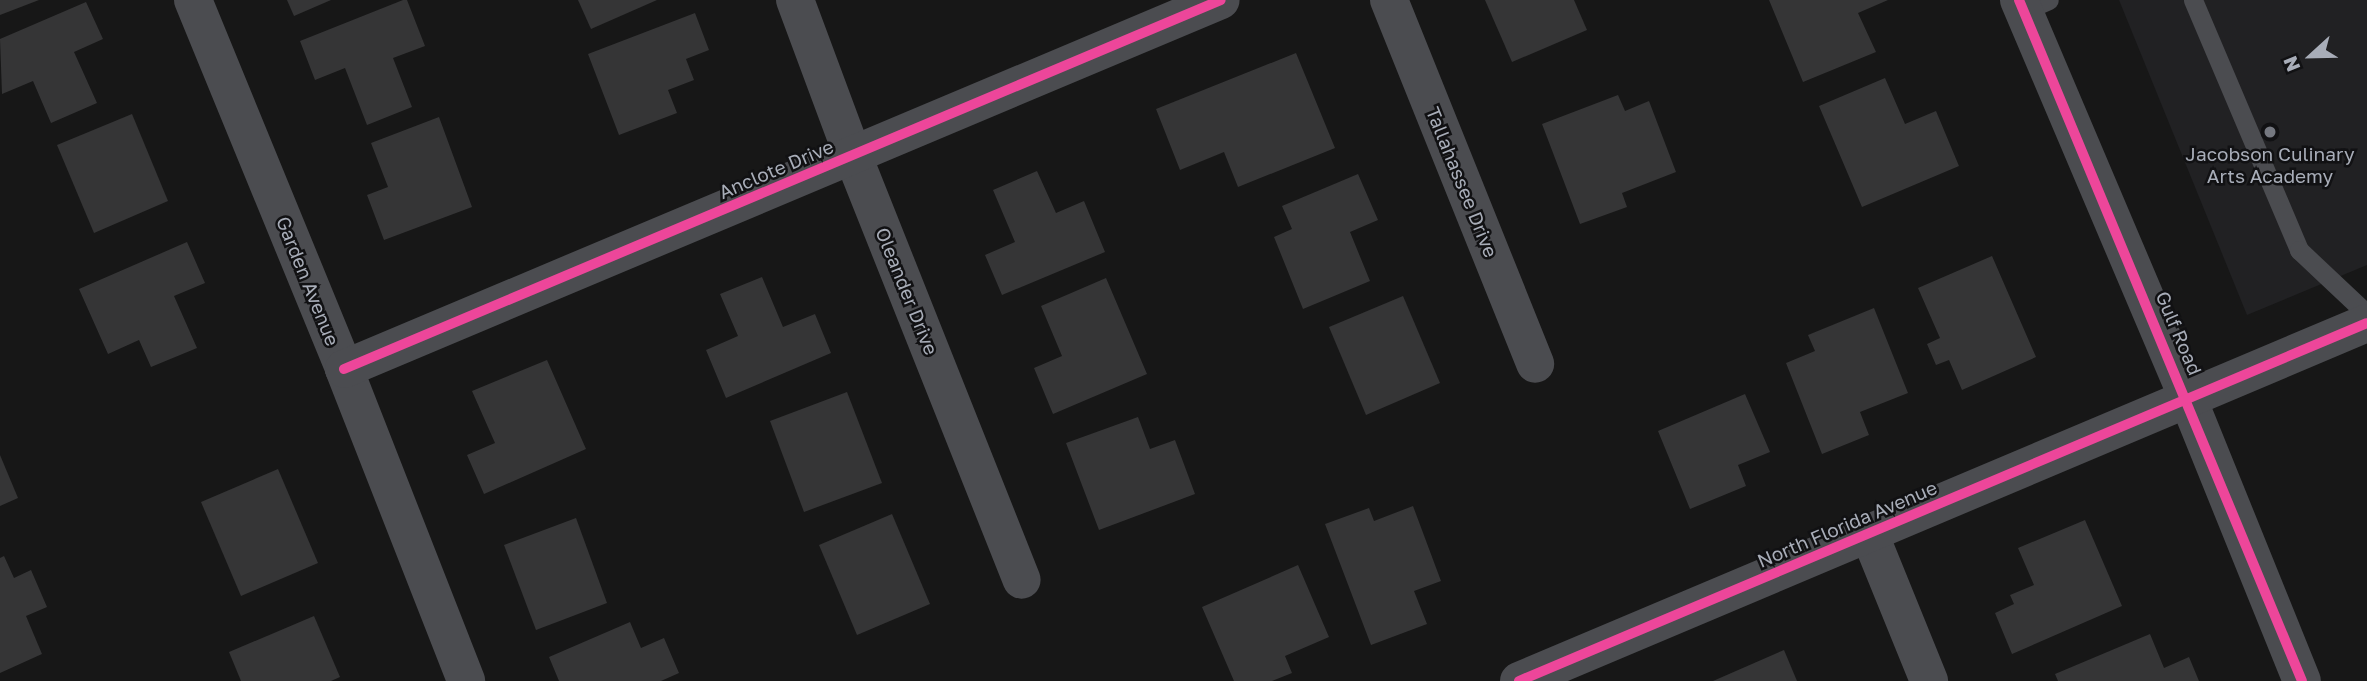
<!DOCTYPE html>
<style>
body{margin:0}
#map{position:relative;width:2367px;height:681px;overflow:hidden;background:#171717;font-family:"Golos Text",sans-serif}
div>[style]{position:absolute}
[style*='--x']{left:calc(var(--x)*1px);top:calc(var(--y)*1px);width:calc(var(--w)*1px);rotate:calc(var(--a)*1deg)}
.built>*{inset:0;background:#212123}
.building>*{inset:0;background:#353536}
.service>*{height:19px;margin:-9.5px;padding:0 9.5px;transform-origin:9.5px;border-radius:9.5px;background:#4b4c50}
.minor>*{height:38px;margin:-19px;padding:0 19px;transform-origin:19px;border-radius:19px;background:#4b4c50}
.tertiary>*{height:38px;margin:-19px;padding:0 19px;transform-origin:19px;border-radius:19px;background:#4b4c50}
.cycleway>*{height:10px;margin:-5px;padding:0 5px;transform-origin:5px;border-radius:5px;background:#ed469a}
.dots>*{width:19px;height:19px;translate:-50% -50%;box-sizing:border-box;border:4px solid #111113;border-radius:50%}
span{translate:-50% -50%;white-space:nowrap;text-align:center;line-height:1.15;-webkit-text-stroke:5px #111113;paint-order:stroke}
.poi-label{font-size:19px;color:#a8adb8}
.street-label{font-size:19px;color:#a8adb8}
.north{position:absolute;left:2276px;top:21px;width:70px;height:70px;-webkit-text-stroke:5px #111113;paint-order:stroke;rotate:248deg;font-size:19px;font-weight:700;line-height:28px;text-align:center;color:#a8adb8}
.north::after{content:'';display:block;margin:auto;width:24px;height:32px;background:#a8adb8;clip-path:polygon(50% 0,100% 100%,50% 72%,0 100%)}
</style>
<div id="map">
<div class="built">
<div style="clip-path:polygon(2119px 0,2367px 0,2367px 265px,2247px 315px)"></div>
</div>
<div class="building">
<div style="clip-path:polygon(0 0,39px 0,0 15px)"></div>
<div style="clip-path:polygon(287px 0,331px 0,294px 16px)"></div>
<div style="clip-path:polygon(403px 0,407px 0,425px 46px,393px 58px,412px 107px,367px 125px,345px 68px,315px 80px,300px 41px)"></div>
<div style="clip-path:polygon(578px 0,657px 0,591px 29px)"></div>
<div style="clip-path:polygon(1485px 0,1574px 0,1587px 30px,1512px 62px)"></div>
<div style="clip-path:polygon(1769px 0,1888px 0,1858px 13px,1876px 52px,1803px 82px)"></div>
<div style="clip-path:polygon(86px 2px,103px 39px,74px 52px,97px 103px,51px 123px,33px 81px,2px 94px,0 39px)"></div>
<div style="clip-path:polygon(695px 13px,709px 50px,686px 59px,694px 80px,668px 90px,677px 113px,619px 135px,588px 54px)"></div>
<div style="clip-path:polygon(1296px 53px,1335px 148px,1238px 187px,1224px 152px,1180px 170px,1156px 109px)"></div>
<div style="clip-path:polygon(1885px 78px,1905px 124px,1936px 111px,1959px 166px,1862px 207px,1819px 106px)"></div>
<div style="clip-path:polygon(1618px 95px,1625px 111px,1649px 101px,1676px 172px,1622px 193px,1627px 207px,1580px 224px,1542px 124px)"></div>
<div style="clip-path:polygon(132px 114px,168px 201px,94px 233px,57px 145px)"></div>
<div style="clip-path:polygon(439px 117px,472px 207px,384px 240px,367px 195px,388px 187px,371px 143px)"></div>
<div style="clip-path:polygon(1037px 171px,1056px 213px,1084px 201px,1105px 252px,1002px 295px,985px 255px,1015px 242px,993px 190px)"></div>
<div style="clip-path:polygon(1358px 174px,1378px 220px,1350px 232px,1370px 281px,1303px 309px,1274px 237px,1292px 229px,1282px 206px)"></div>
<div style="clip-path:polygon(187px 242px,205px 283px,174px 296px,197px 348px,151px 367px,139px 340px,108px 354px,79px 289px)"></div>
<div style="clip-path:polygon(1992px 256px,2036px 357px,1962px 390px,1949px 360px,1936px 365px,1927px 344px,1940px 338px,1918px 288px)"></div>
<div style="clip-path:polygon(762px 277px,783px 327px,815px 314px,831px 353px,726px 398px,706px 350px,738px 336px,720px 294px)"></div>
<div style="clip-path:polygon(1106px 278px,1147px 374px,1053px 414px,1034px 368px,1062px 356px,1041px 306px)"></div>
<div style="clip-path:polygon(1403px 296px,1440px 383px,1366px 415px,1329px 327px)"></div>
<div style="clip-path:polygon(1874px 308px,1908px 393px,1860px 412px,1869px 435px,1822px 454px,1786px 363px,1815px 351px,1808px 335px)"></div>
<div style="clip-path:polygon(547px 360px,586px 449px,484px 494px,467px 455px,495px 443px,472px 391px)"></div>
<div style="clip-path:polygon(847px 392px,882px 483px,804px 512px,770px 421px)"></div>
<div style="clip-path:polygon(1745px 394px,1770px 452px,1738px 465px,1746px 486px,1690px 509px,1658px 431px)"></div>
<div style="clip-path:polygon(1138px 417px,1150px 449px,1175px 440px,1195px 494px,1099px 530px,1066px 443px)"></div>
<div style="clip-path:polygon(0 455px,18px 498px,0 506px)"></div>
<div style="clip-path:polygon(278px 469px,318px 563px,241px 596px,201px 502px)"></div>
<div style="clip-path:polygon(1413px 506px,1441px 581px,1414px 591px,1427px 624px,1371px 645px,1325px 524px,1369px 508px,1374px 521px)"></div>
<div style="clip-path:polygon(892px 514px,930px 604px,857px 635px,819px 545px)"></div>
<div style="clip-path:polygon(576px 518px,607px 603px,536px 630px,504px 545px)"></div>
<div style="clip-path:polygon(2085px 520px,2122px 606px,2012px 654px,1995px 613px,2014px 604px,2010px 595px,2034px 585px,2018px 548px)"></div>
<div style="clip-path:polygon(4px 556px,14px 578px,31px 570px,47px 607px,26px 616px,42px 654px,0 673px,0 558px)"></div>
<div style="clip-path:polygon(1298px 565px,1329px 637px,1285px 656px,1292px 673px,1272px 681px,1234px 681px,1202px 607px)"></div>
<div style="clip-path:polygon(314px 616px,340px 677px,331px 681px,241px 681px,229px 652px)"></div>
<div style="clip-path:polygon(630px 622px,641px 648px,664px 638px,679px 673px,661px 681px,559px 681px,549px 657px)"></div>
<div style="clip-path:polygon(2150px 634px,2164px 668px,2189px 657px,2199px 681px,2058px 681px,2055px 674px)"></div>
<div style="clip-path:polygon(1784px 650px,1797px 681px,1713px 681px)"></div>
</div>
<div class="service">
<div style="--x:2193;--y:0;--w:272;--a:67"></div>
<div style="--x:2299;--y:250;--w:93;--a:43.3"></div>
<div style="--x:2024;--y:11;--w:27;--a:-24"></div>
</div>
<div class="minor">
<div style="--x:193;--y:0;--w:399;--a:67.7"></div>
<div style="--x:344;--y:369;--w:335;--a:68.6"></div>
<div style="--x:795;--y:0;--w:166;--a:69.6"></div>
<div style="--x:853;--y:156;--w:456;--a:68.3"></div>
<div style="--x:1389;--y:0;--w:392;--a:68.1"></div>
<div style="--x:344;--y:369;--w:951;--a:-22.82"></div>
<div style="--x:2188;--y:399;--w:304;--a:68"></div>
<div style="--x:1869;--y:533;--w:160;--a:67.9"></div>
</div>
<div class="tertiary">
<div style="--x:2019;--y:0;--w:433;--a:67"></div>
<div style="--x:1519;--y:681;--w:920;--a:-22.89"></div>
</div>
<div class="cycleway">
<div style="--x:2019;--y:0;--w:737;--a:67.43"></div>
<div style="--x:344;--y:369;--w:951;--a:-22.82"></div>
<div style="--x:1519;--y:681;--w:920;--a:-22.89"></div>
</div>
<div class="dots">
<div style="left:2270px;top:132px;background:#757880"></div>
</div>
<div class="poi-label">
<span style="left:2270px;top:165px">Jacobson Culinary<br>Arts Academy</span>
</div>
<div class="street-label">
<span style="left:776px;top:169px;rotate:-23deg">Anclote Drive</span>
<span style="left:1462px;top:182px;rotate:68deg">Tallahassee Drive</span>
<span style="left:308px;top:281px;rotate:68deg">Garden Avenue</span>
<span style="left:907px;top:291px;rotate:68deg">Oleander Drive</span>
<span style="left:2179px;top:333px;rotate:67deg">Gulf Road</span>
<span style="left:1847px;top:524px;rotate:-23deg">North Florida Avenue</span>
</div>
<div class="north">N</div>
</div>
